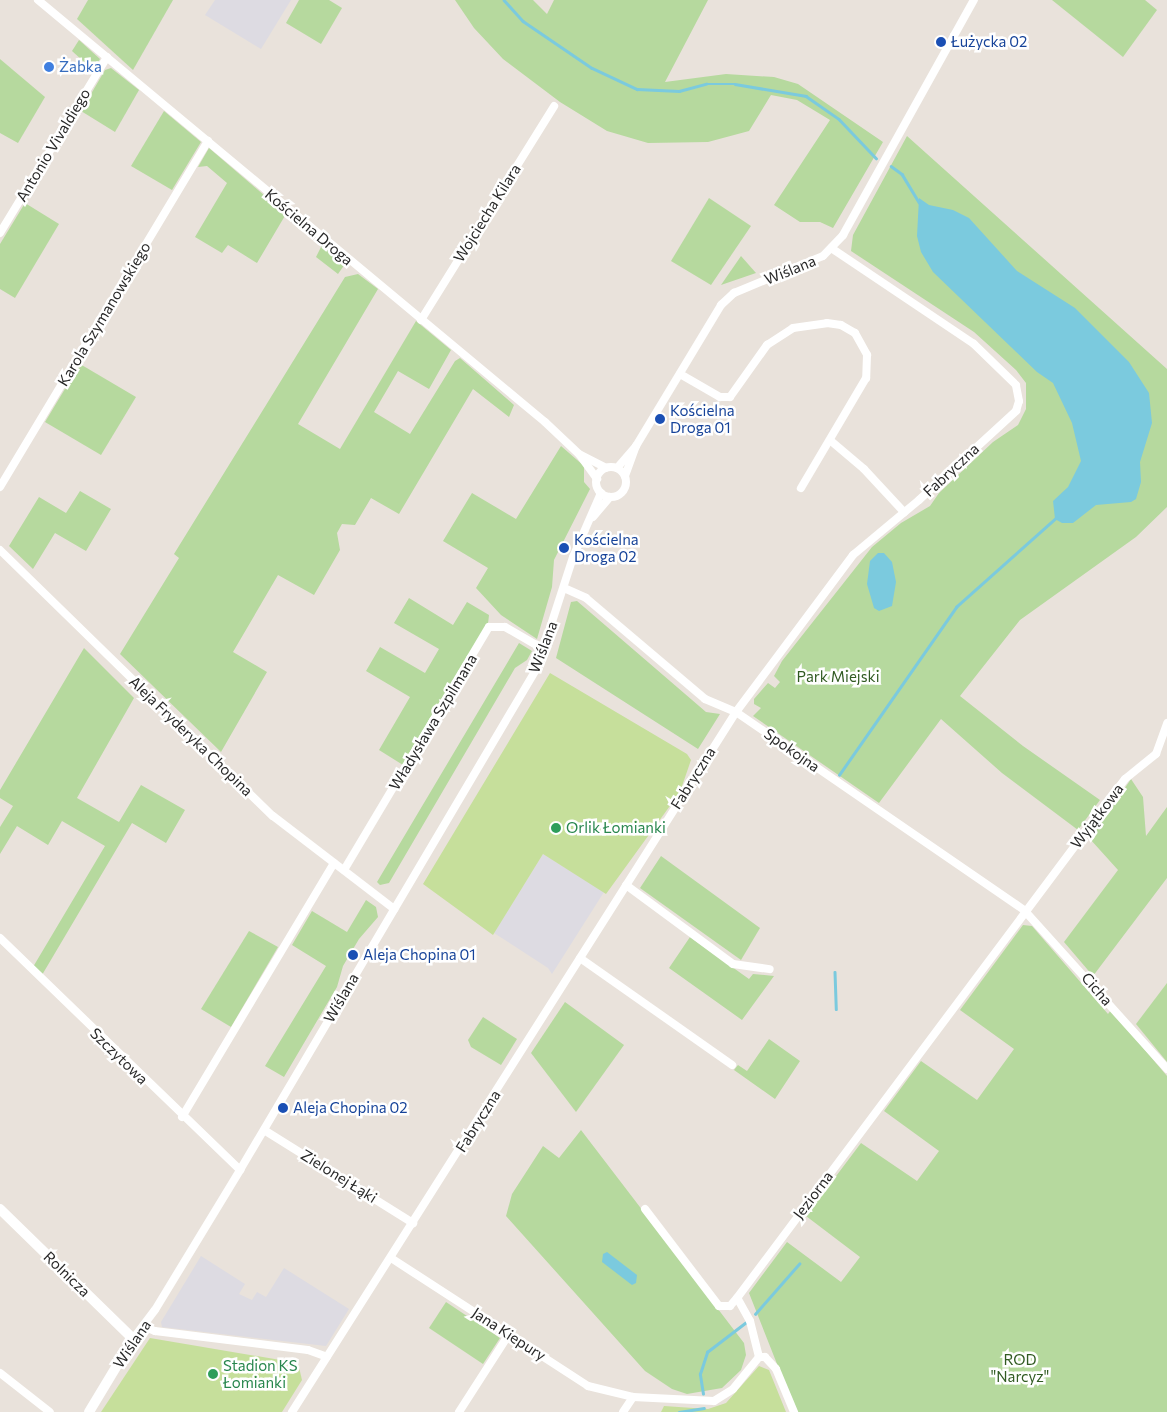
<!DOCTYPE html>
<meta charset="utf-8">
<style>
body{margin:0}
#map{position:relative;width:1167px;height:1412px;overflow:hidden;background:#e9e2db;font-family:Commissioner,sans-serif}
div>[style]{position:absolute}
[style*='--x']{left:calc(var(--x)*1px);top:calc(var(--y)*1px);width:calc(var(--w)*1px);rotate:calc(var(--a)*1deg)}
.industrial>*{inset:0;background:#dddbe2}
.green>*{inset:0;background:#b6d99e}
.pitch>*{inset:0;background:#c6df9b}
.water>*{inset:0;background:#7bcade}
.stream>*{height:2.5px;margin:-1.25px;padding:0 1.25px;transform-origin:1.25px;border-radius:1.25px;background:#7bcade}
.street>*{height:8px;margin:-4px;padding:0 4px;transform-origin:4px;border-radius:4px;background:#fff}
.street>.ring{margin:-4px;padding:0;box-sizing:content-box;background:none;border:8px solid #fff;border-radius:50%}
.secondary>*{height:10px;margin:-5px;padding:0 5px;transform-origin:5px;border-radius:5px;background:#fff}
.dots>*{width:14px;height:14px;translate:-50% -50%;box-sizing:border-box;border:2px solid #fff;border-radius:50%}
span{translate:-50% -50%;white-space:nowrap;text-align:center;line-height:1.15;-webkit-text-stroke:5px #fff;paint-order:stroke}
.transit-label{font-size:15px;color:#164399}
.left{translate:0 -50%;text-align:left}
.shop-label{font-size:15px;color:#366cbe}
.street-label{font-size:15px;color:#282828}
.park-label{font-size:15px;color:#315b22}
.leisure-label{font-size:15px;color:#27864d}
</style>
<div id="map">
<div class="industrial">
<div style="clip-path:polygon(215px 0,291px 0,261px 49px,205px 15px)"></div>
<div style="clip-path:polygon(543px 854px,604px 892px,552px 974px,548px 968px,494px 933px)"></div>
<div style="clip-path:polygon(201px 1256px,245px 1284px,239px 1294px,252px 1300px,257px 1292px,266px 1297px,284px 1268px,349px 1309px,326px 1346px,162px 1327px,161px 1322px)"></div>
</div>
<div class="green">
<div style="clip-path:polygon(88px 0,173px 0,133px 70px,77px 19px)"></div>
<div style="clip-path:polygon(299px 0,329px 0,342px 8px,321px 44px,286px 23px)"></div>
<div style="clip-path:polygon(455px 0,533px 0,547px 14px,554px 0,708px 0,665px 82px,726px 74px,774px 77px,798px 84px,883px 142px,833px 228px,820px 222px,800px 222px,774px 205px,830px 120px,797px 100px,771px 95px,749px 131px,708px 142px,648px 143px,607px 131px,560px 102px,503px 59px,474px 28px)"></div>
<div style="clip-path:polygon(1052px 0,1145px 0,1157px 10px,1123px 57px)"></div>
<div style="clip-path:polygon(79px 40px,100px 59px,93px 70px,72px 51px)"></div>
<div style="clip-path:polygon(0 59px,45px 97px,18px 143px,0 133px)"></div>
<div style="clip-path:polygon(111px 68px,139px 90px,115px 132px,81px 111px,105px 70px)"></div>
<div style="clip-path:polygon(164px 111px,201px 142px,172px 190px,131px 166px)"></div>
<div style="clip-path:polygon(907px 136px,1167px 369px,1167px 507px,1136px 537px,1020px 620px,960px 696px,1023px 746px,1100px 800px,1078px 830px,1002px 773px,941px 719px,879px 803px,753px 716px,761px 708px,754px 704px,754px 699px,768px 683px,775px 688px,780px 682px,774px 676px,782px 661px,872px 547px,901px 523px,930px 506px,939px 493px,993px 442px,1018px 425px,1026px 409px,1026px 383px,1016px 370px,974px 332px,851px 251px,853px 235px)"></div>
<div style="clip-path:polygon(209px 148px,286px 214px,257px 263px,228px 245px,222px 253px,195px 237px,227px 183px,207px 166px,198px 167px)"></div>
<div style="clip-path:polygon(709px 198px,751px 226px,711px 285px,671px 261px)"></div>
<div style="clip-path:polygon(25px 203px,59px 224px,15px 298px,0 289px,0 244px)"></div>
<div style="clip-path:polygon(322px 245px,345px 264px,338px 274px,316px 257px)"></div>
<div style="clip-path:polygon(741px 256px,756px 273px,721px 285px)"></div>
<div style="clip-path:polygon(358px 274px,378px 289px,298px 424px,340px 449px,416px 321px,451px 350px,429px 389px,398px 371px,374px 412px,410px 434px,455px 361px,460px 358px,514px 405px,509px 417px,473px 389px,399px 514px,371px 498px,355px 525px,342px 524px,337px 533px,340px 550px,314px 595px,278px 575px,233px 652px,267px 672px,221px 752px,120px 654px,179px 558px,174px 554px,345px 277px)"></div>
<div style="clip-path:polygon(80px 364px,136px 397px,101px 455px,45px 422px)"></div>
<div style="clip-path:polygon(561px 446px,584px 466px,584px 482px,590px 489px,554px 560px,552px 587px,537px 639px,501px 615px,476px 588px,488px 568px,443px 541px,472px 493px,516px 519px)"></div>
<div style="clip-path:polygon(80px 491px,111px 509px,86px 551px,55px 533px,33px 569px,9px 546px,39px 497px,66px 513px)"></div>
<div style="clip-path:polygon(409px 598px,453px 625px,467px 602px,489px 615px,488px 624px,403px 765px,379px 750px,410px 697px,366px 671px,380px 647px,425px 673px,439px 649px,394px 623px)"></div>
<div style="clip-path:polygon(577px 601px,706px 712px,720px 714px,698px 749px,556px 658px,571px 602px)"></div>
<div style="clip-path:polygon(519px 643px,532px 651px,527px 660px,515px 668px,389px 883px,380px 885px,377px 882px)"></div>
<div style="clip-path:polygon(84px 648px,134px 698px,77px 798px,119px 822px,141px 785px,185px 810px,166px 843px,132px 823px,42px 975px,33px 967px,105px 846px,62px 821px,48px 845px,17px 826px,0 854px,0 827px,13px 806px,0 798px,0 790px)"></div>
<div style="clip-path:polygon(1131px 779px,1143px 797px,1146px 836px,1167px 807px,1167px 878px,1093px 976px,1064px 942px,1118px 870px,1090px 839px)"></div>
<div style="clip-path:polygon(661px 856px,760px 928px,741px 960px,640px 888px)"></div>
<div style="clip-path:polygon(366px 900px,376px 907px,378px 917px,359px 939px,343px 966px,337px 987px,284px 1077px,265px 1066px,326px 966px,292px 945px,312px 911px,347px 932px)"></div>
<div style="clip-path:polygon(1023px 925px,1032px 926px,1108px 1014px,1111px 1010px,1167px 1076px,1167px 1412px,796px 1412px,749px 1293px,787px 1242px,841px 1282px,860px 1257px,806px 1216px,861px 1143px,917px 1181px,939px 1151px,884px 1111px,921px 1061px,977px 1100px,1014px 1049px,960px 1010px)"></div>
<div style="clip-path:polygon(249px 931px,278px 947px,231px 1027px,201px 1009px)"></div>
<div style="clip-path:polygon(690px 937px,749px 979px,753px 974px,774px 976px,742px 1020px,669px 968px)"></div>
<div style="clip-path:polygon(1167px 983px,1167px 1062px,1136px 1024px)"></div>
<div style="clip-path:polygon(565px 1002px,624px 1045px,576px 1112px,531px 1053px)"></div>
<div style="clip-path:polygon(483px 1017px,517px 1039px,501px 1065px,471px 1047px,468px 1040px)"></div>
<div style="clip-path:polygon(769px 1039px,800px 1061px,775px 1099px,734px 1070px,738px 1065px,747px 1071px)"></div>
<div style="clip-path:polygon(581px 1130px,744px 1343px,746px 1355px,741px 1370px,722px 1388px,687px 1394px,672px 1389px,645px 1371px,506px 1216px,512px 1194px,543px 1146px,559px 1158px)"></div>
<div style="clip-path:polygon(446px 1302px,500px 1338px,483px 1364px,429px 1328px)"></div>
</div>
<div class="pitch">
<div style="clip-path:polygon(550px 673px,687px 754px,691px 760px,680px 792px,606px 894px,543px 854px,493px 935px,423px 884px)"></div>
<div style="clip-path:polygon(150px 1338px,298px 1363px,302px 1380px,282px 1412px,101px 1412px)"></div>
<div style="clip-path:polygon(759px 1366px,769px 1370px,786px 1412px,661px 1412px,664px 1406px,708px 1409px,726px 1403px)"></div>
</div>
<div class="water">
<div style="clip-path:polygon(919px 198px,929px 205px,953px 210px,969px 218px,1017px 271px,1075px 308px,1129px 362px,1149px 393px,1152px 423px,1140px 462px,1141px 482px,1136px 499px,1131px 502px,1096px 505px,1073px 523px,1062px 523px,1055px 519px,1053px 501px,1068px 487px,1081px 461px,1072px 423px,1053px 383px,1037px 372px,933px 272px,921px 252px,917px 236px)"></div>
<div style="clip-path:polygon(878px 553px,884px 553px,892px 562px,896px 582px,892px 606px,879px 611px,874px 608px,867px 584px,870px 561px)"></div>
<div style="clip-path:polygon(607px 1252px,637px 1275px,636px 1283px,632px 1285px,602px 1262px,603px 1254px)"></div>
</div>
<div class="stream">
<div style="--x:504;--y:0;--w:28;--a:48"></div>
<div style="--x:523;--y:21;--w:83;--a:34.3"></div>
<div style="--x:592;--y:68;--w:50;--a:25"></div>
<div style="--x:637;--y:89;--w:42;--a:2.7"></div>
<div style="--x:679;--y:91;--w:28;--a:-15"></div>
<div style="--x:706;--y:84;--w:29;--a:0"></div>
<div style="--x:735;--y:84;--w:72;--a:9.6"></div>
<div style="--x:806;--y:96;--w:40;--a:34.9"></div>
<div style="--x:839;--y:119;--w:54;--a:46.5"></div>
<div style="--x:891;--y:166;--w:14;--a:36"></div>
<div style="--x:902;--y:174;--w:33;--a:59"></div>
<div style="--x:839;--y:775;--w:205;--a:-55.1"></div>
<div style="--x:956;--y:607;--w:134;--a:-41.7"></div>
<div style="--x:835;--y:972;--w:37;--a:88"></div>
<div style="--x:755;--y:1314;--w:67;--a:-48.7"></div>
<div style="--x:703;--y:1394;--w:20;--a:-99"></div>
<div style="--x:700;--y:1374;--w:23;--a:-72"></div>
<div style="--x:707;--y:1352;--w:48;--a:-37.3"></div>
<div style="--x:679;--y:1412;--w:25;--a:-9"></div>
</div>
<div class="street">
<div style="--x:38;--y:0;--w:660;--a:39.77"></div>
<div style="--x:545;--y:422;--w:47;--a:43.3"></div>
<div style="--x:579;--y:454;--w:31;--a:54"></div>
<div style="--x:0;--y:233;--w:206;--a:-58.7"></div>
<div style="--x:421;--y:320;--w:252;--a:-58.1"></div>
<div style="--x:680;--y:374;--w:46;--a:29.9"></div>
<div style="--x:720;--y:397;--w:10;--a:0"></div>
<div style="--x:730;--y:397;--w:64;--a:-54.6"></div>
<div style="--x:767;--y:345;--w:31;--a:-33"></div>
<div style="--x:793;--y:328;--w:34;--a:-8"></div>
<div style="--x:827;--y:323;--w:14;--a:8"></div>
<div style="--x:841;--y:325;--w:16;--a:30"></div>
<div style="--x:855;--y:333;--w:25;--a:61"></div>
<div style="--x:867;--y:355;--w:23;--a:92"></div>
<div style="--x:866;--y:378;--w:128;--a:120.6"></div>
<div style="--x:831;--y:441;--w:43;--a:40.3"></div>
<div style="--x:864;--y:469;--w:59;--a:47.1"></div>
<div style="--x:581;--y:455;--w:28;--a:27"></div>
<div class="ring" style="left:596px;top:467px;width:22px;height:22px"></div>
<div style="--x:617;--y:468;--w:29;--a:-49"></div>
<div style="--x:636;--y:446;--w:165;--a:-58.9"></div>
<div style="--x:721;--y:305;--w:18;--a:-43"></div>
<div style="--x:734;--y:293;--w:96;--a:-22.6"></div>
<div style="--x:823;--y:256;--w:29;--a:-46"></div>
<div style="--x:843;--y:235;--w:269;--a:-60.9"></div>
<div style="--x:625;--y:476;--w:32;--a:-70"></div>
<div style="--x:0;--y:487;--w:404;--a:-59"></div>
<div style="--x:593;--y:517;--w:26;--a:-50"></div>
<div style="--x:0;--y:550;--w:381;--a:44.3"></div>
<div style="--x:273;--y:816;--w:153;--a:37.5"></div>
<div style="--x:564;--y:588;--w:24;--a:24"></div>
<div style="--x:586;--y:598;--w:156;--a:40.3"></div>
<div style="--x:705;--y:699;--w:34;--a:23"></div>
<div style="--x:736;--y:712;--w:349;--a:34.5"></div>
<div style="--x:1024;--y:910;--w:214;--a:48"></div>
<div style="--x:344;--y:870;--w:283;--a:-59.2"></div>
<div style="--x:489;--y:627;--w:16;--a:0"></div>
<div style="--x:505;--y:627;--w:46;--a:29.9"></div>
<div style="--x:626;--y:885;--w:133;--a:36.4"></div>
<div style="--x:733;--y:964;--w:37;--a:8"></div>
<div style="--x:0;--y:938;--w:334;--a:44"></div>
<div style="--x:580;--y:958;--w:186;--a:35.1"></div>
<div style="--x:182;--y:1117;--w:296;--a:-59.1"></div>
<div style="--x:264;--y:1130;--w:176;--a:32"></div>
<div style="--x:645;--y:1209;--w:122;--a:52.7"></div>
<div style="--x:719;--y:1306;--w:11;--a:0"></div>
<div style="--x:730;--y:1306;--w:11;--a:-49"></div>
<div style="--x:391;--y:1258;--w:235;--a:33"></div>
<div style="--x:588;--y:1386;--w:46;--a:13.7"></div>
<div style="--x:143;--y:1326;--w:13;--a:23"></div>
<div style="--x:155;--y:1331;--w:154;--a:7.1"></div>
<div style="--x:308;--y:1350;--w:20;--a:20"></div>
<div style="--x:133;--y:1339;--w:36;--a:-53"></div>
<div style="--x:155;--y:1310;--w:164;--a:-58.7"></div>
<div style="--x:240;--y:1170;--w:583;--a:-59.39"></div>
<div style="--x:537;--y:668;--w:117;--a:-72"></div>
<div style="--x:573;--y:557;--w:70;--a:-66.4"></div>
<div style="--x:759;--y:1357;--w:6;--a:0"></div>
<div style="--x:765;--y:1357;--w:16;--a:47"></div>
<div style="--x:776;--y:1369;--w:47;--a:67.3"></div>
<div style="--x:0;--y:1373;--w:63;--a:38"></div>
<div style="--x:292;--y:1412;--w:829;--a:-57.61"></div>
<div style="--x:736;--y:712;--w:196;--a:-53.3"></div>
<div style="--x:853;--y:555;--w:86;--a:-39.8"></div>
<div style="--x:919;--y:500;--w:132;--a:-42.5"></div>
<div style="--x:1016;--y:411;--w:10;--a:-73"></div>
<div style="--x:1019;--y:401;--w:16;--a:-101"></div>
<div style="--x:1016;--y:385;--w:59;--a:-135.7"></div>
<div style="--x:974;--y:344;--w:172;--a:-146.1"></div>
<div style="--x:459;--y:1412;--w:93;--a:-57.3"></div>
<div style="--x:623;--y:1412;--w:18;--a:-56"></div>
<div style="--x:633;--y:1397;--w:81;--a:2.8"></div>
<div style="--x:714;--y:1401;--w:22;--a:-32"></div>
<div style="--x:733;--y:1389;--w:41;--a:-50.9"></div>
<div style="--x:759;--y:1357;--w:37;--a:-104"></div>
<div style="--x:750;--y:1321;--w:26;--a:-119"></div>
<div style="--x:737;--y:1298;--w:648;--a:-53.22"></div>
<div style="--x:1125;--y:779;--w:40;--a:-39"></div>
<div style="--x:1156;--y:754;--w:33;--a:-70"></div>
</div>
<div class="secondary">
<div style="--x:0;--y:1209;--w:186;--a:44.3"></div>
<div style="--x:133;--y:1339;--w:85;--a:121.1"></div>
</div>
<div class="dots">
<div style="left:941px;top:42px;background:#1a4fb4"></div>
<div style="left:49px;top:67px;background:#3f7fe0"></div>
<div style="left:660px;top:419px;background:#1a4fb4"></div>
<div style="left:564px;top:548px;background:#1a4fb4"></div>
<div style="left:556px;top:828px;background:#2e9e5b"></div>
<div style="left:353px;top:955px;background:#1a4fb4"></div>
<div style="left:283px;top:1108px;background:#1a4fb4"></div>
<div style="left:213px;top:1374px;background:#2e9e5b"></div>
</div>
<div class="transit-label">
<span class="left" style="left:951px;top:42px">Łużycka 02</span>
<span class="left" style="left:670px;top:419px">Kościelna<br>Droga 01</span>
<span class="left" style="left:574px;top:548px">Kościelna<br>Droga 02</span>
<span class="left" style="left:363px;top:955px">Aleja Chopina 01</span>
<span class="left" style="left:293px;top:1108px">Aleja Chopina 02</span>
</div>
<div class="shop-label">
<span class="left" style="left:59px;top:67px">Żabka</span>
</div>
<div class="street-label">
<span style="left:53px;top:145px;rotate:-59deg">Antonio Vivaldiego</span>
<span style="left:487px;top:213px;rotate:-58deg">Wojciecha Kilara</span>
<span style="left:309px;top:227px;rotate:40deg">Kościelna Droga</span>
<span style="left:790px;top:270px;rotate:-22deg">Wiślana</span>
<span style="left:104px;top:314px;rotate:-59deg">Karola Szymanowskiego</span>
<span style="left:951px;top:470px;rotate:-43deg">Fabryczna</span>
<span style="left:543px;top:647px;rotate:-69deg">Wiślana</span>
<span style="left:433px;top:722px;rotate:-59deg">Władysława Szpilmana</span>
<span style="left:191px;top:736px;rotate:44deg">Aleja Fryderyka Chopina</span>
<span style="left:792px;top:750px;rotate:35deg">Spokojna</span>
<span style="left:693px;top:778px;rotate:-58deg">Fabryczna</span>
<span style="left:1097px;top:816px;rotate:-53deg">Wyjątkowa</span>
<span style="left:1097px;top:989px;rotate:49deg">Cicha</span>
<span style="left:341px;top:998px;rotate:-60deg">Wiślana</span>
<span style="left:119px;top:1056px;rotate:44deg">Szczytowa</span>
<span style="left:478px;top:1121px;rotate:-58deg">Fabryczna</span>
<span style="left:339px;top:1176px;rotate:32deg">Zielonej Łąki</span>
<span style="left:813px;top:1195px;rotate:-53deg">Jeziorna</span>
<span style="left:67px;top:1274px;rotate:44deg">Rolnicza</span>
<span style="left:509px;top:1334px;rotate:33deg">Jana Kiepury</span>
<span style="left:132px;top:1344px;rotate:-56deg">Wiślana</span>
</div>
<div class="park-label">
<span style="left:838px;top:677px">Park Miejski</span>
<span style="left:1020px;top:1368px">ROD<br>"Narcyz"</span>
</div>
<div class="leisure-label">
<span class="left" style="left:566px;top:828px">Orlik Łomianki</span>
<span class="left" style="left:223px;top:1374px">Stadion KS<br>Łomianki</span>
</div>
</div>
